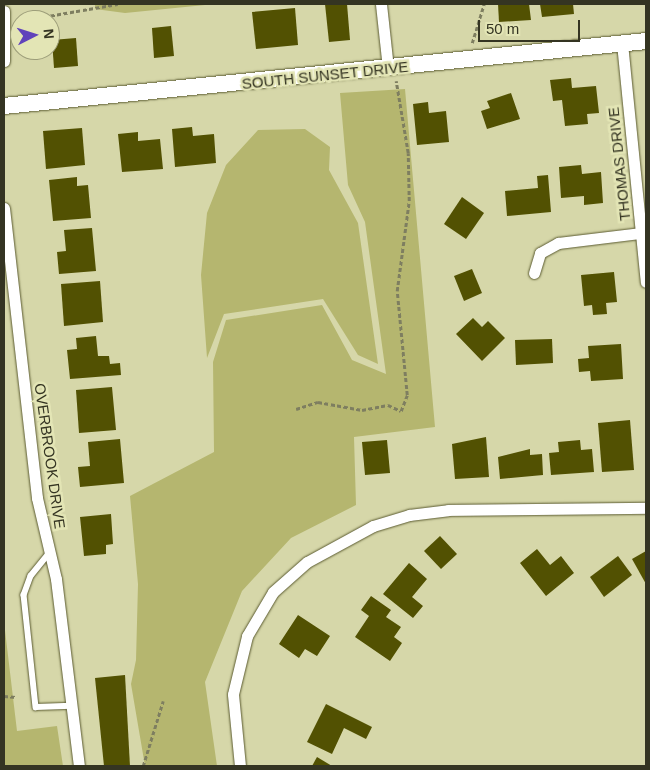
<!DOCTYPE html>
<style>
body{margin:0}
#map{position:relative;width:650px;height:770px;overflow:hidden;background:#d6d7a9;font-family:Helvetica,sans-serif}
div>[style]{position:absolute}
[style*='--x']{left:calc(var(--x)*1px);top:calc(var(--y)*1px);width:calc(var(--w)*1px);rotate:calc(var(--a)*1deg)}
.green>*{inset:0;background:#b5b66f}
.building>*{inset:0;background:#525102}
.path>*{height:2.5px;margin-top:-1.25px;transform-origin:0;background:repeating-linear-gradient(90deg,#7e7e60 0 4px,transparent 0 6.5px)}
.roads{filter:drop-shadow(0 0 1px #5b5b31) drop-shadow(0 0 1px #5b5b31)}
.lane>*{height:5.5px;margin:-2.75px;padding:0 2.75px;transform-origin:2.75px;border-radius:2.75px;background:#fff}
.street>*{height:11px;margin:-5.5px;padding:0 5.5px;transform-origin:5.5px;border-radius:5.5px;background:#fff}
.secondary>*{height:16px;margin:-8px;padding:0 8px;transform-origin:8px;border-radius:8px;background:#fff}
span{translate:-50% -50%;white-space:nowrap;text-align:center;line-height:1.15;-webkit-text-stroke:5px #e3e5b5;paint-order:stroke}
.street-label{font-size:15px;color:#343422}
.frame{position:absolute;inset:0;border:5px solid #343422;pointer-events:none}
.north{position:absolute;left:10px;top:10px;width:50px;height:50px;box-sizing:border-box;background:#e3e5b5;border:1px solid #9d9e7a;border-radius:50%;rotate:85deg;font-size:14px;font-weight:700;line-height:20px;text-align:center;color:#343422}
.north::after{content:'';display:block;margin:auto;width:18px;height:22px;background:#6042bb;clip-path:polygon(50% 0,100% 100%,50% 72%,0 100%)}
.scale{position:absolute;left:478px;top:20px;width:102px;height:22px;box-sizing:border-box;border:2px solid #343422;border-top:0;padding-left:6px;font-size:15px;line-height:18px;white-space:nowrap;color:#343422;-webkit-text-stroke:4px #e3e5b5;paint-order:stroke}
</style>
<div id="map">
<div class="green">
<div style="clip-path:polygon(95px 4px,215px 4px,125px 13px,95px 9px)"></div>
<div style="clip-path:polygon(405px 89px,435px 427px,354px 437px,356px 505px,291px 538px,242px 591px,205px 682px,217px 766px,145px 766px,131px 684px,136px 660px,138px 584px,130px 496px,214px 452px,213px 362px,226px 320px,322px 305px,352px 360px,386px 374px,365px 222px,348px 185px,340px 93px)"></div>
<div style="clip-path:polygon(305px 129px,330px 147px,329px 170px,358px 223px,378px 364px,358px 355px,323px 299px,224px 314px,207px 358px,201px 275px,207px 213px,226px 165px,258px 130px)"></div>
<div style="clip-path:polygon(4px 622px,17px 731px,57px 726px,63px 766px,4px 766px)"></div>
</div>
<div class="building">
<div style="clip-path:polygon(325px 4px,347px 4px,350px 40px,329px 42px)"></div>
<div style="clip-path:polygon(498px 4px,529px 4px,531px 20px,499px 22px)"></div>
<div style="clip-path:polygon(540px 4px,573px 4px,574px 14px,542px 17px)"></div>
<div style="clip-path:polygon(295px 8px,298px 45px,256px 49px,252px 12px)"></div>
<div style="clip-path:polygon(171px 26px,174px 56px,154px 58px,152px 28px)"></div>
<div style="clip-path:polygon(76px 38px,78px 66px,54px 68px,52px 40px)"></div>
<div style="clip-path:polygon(571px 78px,572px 88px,596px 86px,599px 113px,587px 114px,588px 124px,565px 126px,562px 100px,553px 101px,550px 80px)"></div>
<div style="clip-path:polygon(511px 93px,520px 119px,487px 129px,481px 111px,490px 108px,487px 101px)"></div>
<div style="clip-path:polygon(428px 102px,429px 113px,446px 111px,449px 142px,417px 145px,413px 104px)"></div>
<div style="clip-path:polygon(192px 127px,193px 136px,214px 134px,216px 163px,175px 167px,172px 129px)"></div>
<div style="clip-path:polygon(82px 128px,85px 165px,46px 169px,43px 131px)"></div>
<div style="clip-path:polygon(138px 132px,138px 141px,160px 139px,163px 169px,122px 172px,118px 134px)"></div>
<div style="clip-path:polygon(581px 165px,582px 174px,601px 172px,603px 203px,584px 205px,584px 196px,561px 198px,559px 167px)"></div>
<div style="clip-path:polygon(548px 175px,551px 212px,507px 216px,505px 191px,538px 188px,537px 176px)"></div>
<div style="clip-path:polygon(77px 177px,77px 186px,88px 185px,91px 218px,53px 221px,49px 180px)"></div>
<div style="clip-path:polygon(462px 197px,484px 213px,466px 239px,444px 224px)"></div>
<div style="clip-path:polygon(92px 228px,96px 271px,59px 274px,57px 252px,66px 251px,64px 230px)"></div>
<div style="clip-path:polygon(472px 269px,482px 293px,464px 301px,454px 276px)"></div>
<div style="clip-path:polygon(614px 272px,617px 302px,606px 303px,607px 314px,593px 315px,592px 305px,584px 306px,581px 275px)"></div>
<div style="clip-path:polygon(100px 281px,103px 322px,64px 326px,61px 284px)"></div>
<div style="clip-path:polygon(473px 318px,482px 327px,488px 321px,505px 338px,482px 361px,456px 334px)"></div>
<div style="clip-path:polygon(96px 336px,98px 356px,109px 356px,110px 364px,120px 363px,121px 375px,70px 379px,67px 350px,77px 349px,76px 338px)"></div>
<div style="clip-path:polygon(552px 339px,553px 363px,516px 365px,515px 340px)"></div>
<div style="clip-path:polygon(621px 344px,623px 379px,591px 381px,590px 371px,579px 372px,578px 359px,589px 358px,588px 346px)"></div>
<div style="clip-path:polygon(112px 387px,116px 430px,79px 433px,76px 390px)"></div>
<div style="clip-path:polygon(630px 420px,634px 470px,602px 472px,598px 423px)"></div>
<div style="clip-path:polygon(486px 437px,489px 477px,455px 479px,452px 444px)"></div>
<div style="clip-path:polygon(120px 439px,124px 483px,80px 487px,78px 467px,90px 466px,88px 442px)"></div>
<div style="clip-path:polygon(387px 440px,390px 473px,365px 475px,362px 442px)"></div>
<div style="clip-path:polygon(580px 440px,581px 450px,592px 449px,594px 472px,551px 475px,549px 453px,559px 452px,558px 442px)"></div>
<div style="clip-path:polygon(530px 449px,530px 455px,542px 454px,543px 475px,500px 479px,498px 457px)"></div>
<div style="clip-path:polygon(111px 514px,113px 544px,106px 545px,106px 554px,84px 556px,80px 517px)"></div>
<div style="clip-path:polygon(440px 536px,457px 554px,441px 569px,424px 551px)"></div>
<div style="clip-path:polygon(537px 549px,550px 565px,561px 556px,574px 573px,546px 596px,520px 563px)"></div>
<div style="clip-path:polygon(646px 551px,646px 584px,632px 559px)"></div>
<div style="clip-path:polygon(618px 556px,632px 575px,604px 597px,590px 577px)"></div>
<div style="clip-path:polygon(409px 563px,427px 579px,412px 597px,423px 606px,413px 618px,383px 594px)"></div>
<div style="clip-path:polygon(371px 596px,391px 610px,386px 617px,401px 627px,394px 637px,402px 643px,390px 661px,355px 637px,369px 616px,361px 610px)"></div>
<div style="clip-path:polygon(298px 615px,330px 636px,317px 656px,305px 649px,299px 658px,279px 644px)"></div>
<div style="clip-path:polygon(125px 675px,130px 766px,104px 766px,95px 678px)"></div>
<div style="clip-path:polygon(326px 704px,372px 727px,366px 739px,344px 728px,332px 754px,307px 742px)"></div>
<div style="clip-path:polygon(317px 757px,332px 766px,312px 766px)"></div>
</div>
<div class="path">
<div style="--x:25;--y:20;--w:94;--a:-9.8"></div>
<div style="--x:472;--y:43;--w:41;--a:-72.9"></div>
<div style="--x:296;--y:409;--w:23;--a:-18"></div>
<div style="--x:318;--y:402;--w:45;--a:10.3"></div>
<div style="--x:362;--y:410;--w:26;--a:-11"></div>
<div style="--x:388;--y:405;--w:14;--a:25"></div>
<div style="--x:401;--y:411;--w:17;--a:-69"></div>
<div style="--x:407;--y:395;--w:104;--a:-95.5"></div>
<div style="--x:397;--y:291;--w:91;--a:-82.4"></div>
<div style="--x:409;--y:201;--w:48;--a:-91.2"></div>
<div style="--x:408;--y:153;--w:73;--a:-99.5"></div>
<div style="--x:4;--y:696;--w:12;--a:5"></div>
<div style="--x:143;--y:766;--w:68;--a:-72.9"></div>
</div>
<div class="roads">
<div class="lane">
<div style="--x:49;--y:554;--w:28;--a:129"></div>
<div style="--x:31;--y:576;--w:20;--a:110"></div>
<div style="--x:24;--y:595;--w:113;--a:83.9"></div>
<div style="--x:36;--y:707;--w:35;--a:-2"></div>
</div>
<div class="street">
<div style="--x:381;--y:4;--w:64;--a:83.8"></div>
<div style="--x:4;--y:11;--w:50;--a:90"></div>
<div style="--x:622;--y:43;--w:240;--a:84.3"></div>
<div style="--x:4;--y:208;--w:292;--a:83.5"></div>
<div style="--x:37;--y:498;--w:83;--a:76.8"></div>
<div style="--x:56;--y:579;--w:188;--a:83"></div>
<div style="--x:534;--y:273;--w:21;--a:-73"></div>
<div style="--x:540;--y:253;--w:21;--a:-29"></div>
<div style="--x:558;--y:243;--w:84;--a:-6.9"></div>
<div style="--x:240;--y:766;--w:72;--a:-95.6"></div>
<div style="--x:233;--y:694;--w:60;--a:-76.4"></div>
<div style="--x:247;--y:636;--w:51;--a:-59.4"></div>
<div style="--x:273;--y:592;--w:45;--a:-41.4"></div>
<div style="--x:307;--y:562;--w:75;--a:-28.6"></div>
<div style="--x:373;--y:526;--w:38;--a:-17"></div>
<div style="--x:409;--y:515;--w:39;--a:-7"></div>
<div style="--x:448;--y:510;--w:198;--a:-0.6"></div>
</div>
<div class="secondary">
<div style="--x:4;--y:106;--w:645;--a:-5.78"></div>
</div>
</div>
<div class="street-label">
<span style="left:325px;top:75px;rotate:-6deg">SOUTH SUNSET DRIVE</span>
<span style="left:619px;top:164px;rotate:-96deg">THOMAS DRIVE</span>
<span style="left:50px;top:456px;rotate:82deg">OVERBROOK DRIVE</span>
</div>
<div class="frame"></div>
<div class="north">N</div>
<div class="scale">50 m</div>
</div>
